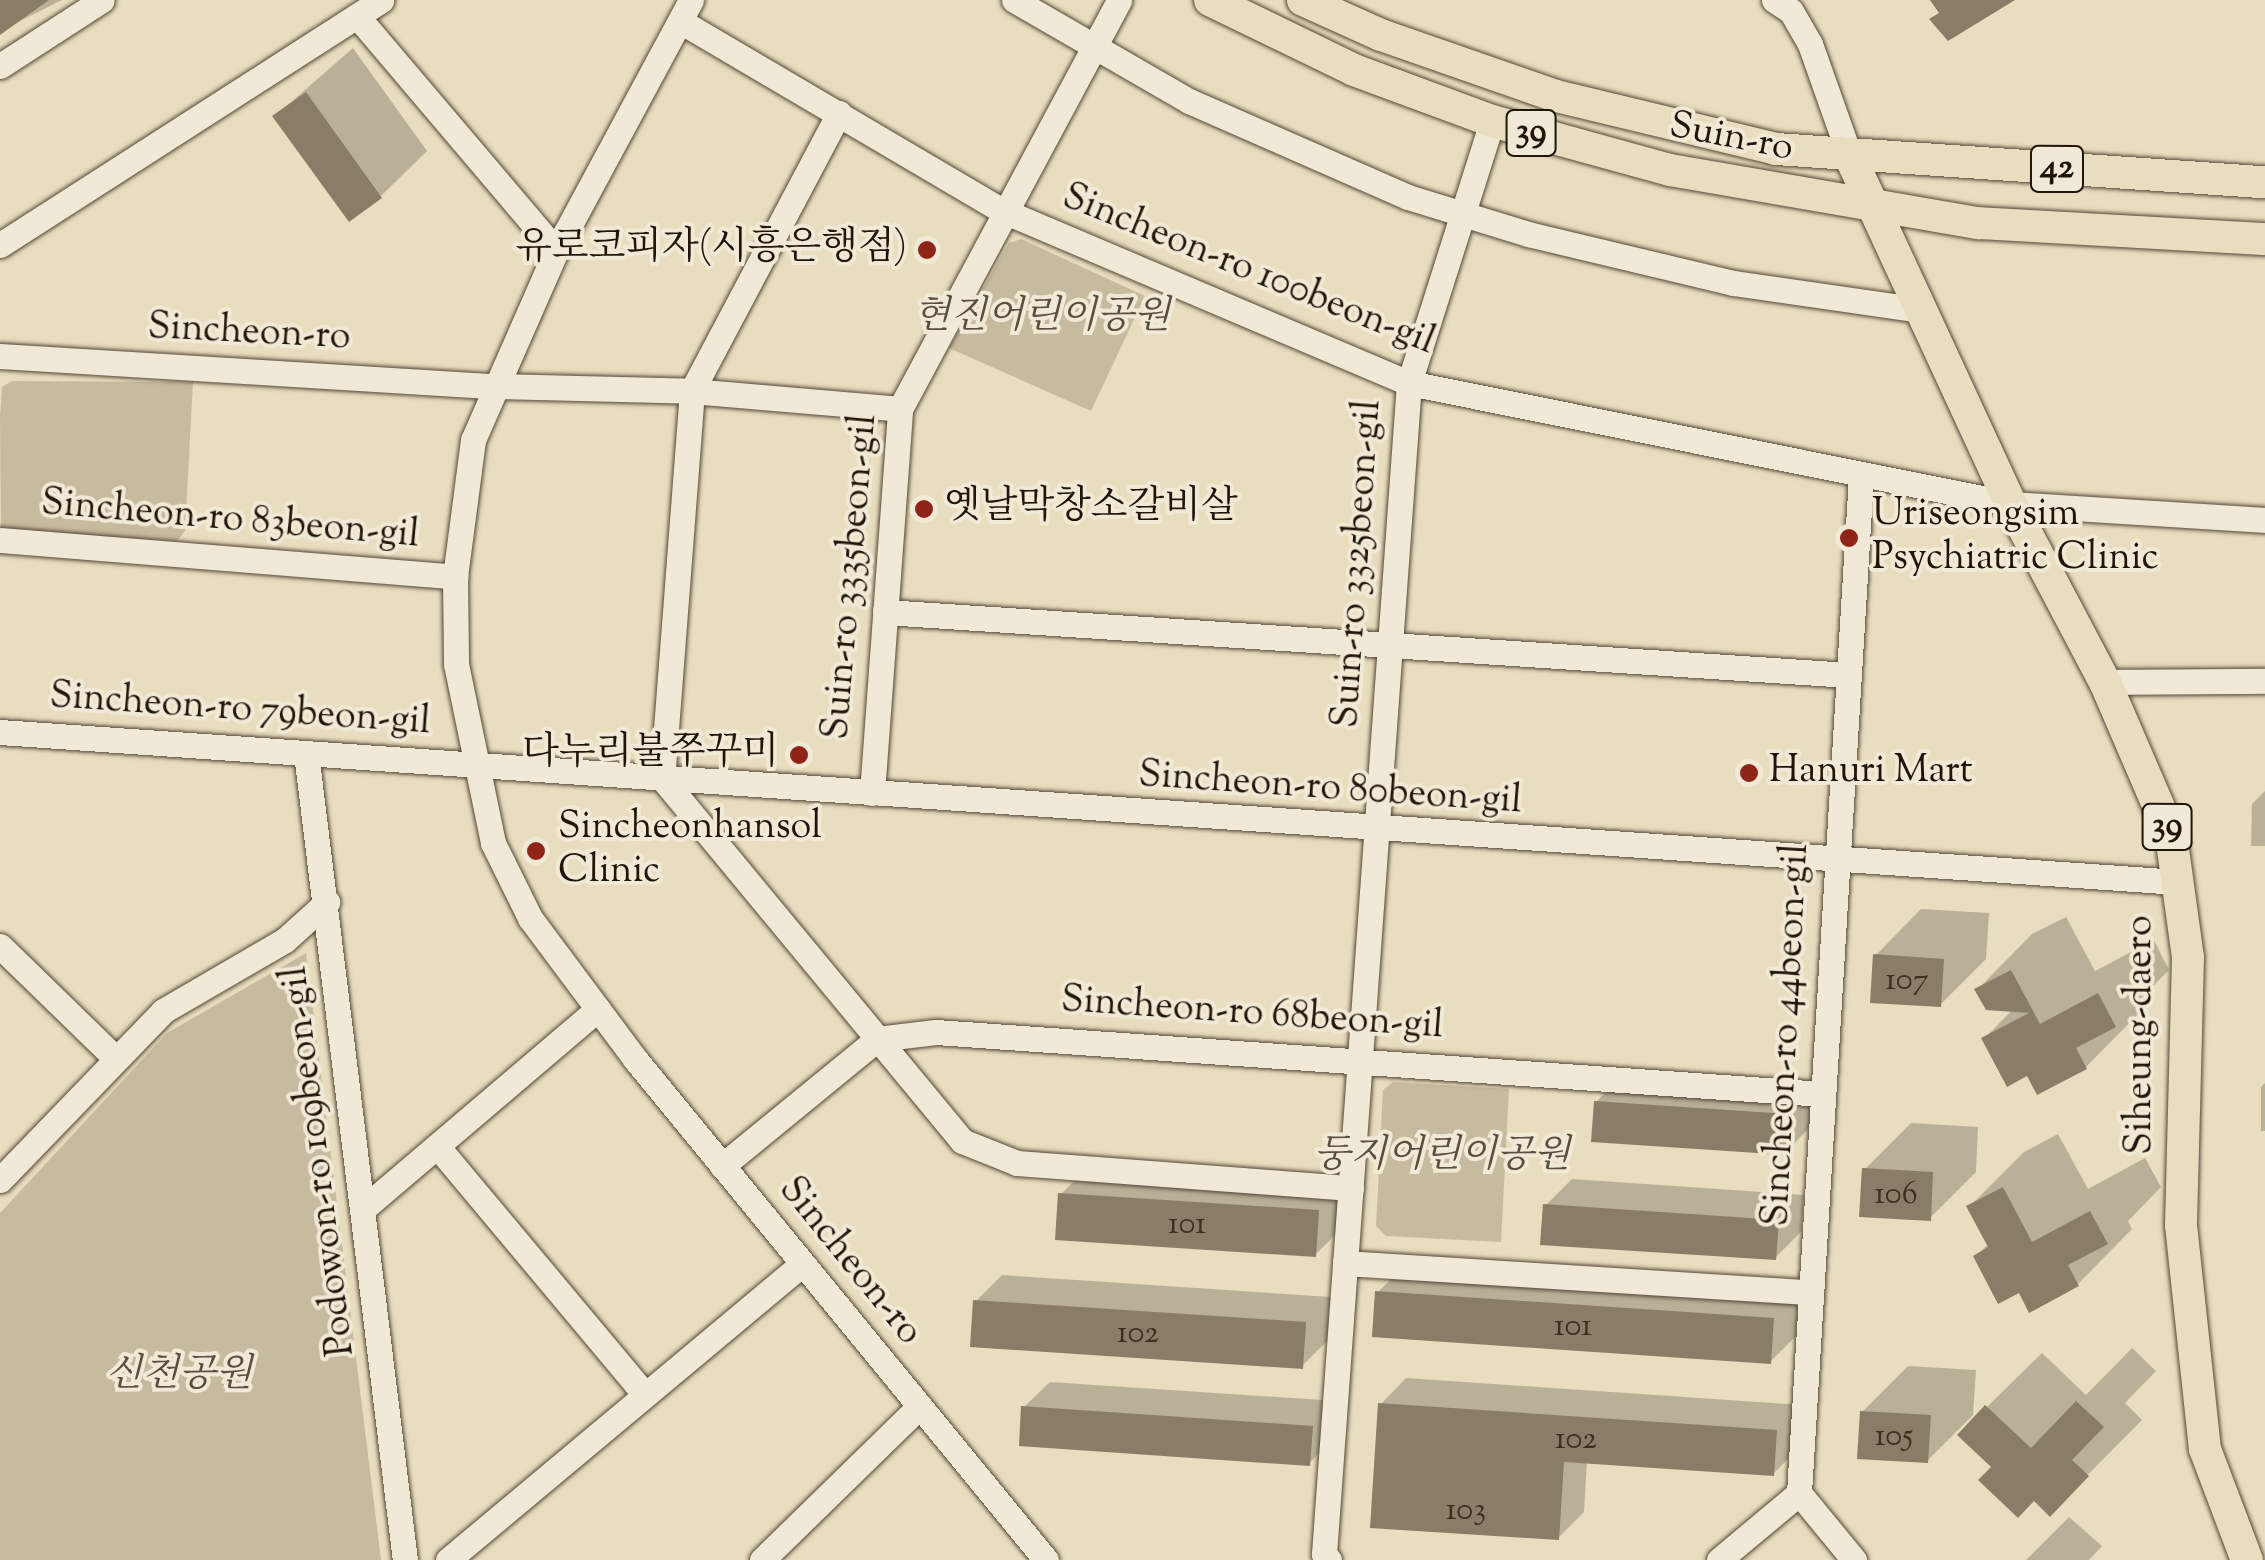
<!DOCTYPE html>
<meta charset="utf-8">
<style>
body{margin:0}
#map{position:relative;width:2265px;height:1560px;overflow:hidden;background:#e8ddbe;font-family:"Sorts Mill Goudy","Noto Serif KR",serif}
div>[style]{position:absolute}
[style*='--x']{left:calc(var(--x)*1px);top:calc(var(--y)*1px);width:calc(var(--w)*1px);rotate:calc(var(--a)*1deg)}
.green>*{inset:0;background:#c6bb9f}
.shadow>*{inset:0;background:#0003}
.building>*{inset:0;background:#887d67}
.roads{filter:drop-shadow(0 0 2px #524736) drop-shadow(0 0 2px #524736)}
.minor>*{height:25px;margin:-12.5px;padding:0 12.5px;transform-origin:12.5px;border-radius:12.5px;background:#f0e9d5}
.major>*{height:32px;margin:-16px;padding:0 16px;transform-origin:16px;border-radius:16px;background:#e8ddbe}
.dots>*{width:28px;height:28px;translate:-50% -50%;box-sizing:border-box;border:5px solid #f0e9d5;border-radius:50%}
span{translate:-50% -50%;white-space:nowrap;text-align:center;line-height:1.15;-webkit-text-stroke:8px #f0e9d5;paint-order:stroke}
.number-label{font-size:32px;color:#3a2f20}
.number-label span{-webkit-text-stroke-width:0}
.shield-label span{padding:2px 8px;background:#f0e9d5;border:2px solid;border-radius:8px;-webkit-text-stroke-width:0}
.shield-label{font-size:35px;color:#201509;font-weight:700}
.street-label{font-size:38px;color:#201509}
.poi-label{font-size:38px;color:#201509}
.right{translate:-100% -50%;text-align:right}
.left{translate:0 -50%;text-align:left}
.park-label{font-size:38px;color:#5a4f3e;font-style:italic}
</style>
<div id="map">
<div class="green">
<div style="clip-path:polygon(1021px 239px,1145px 296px,1091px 411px,949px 348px,1009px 243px)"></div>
<div style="clip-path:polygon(12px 381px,193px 382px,185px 531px,177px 541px,1px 534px,0 416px,2px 387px)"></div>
<div style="clip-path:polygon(306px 953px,381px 1560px,0 1560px,0 1213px,167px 1033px)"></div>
<div style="clip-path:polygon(1393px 1082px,1509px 1089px,1501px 1242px,1386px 1236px,1376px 1226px,1383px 1090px)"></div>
</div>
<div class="shadow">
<div style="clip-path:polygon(0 0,62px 0,0 31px)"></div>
<div style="clip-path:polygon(353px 48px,427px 151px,381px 196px,275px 116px)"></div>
<div style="clip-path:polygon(2265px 791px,2265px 846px,2251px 846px,2252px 804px)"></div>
<div style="clip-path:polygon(1921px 909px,1989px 913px,1986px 959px,1940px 1005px,1875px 956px)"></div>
<div style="clip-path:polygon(2066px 917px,2095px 971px,2154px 940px,2169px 970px,2136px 1003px,2140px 1012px,2086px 1067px,2028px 1072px,1984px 1039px,2013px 1009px,1978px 989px,2032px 934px)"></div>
<div style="clip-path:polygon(1622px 1076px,1812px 1089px,1810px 1127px,1785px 1153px,1596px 1102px)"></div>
<div style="clip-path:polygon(2265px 1083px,2265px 1131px,2261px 1131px,2261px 1087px)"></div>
<div style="clip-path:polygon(1911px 1123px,1978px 1127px,1976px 1172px,1930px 1218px,1865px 1169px)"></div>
<div style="clip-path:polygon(2058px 1134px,2088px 1189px,2145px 1158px,2161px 1187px,2128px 1221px,2132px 1229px,2078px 1284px,2020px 1290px,1976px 1256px,1989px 1243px,1969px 1207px,2024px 1152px)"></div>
<div style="clip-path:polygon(1087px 1168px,1344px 1185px,1341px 1229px,1315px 1255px,1061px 1194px)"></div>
<div style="clip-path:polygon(1572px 1179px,1804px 1195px,1801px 1232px,1775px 1258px,1546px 1205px)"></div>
<div style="clip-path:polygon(1404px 1266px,1799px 1292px,1796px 1336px,1770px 1362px,1378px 1292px)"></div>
<div style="clip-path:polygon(1002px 1275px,1331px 1297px,1328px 1340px,1302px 1366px,976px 1301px)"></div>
<div style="clip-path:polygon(2132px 1348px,2156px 1371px,2125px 1403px,2142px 1420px,2050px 1513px,1994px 1467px,1987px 1407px,2042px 1353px,2086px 1395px)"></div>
<div style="clip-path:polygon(1908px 1366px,1976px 1370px,1973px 1415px,1927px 1461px,1862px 1412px)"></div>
<div style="clip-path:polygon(1406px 1378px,1802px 1405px,1799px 1448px,1773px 1474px,1587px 1461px,1584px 1512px,1558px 1538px,1381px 1404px)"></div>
<div style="clip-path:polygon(1050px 1382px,1338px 1401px,1335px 1438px,1309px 1463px,1024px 1407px)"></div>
<div style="clip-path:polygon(2069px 1517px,2102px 1546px,2089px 1560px,2026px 1560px)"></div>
</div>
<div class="building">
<div style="clip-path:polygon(0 0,49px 0,0 35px)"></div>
<div style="clip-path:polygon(1930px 0,2015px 0,1948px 41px,1929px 19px,1939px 13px)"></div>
<div style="clip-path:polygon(306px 92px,382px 198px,349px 222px,272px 116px)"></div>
<div style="clip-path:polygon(1873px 954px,1944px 959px,1941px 1007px,1870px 1003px)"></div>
<div style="clip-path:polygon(2011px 970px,2040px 1024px,2098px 993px,2116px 1027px,2076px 1048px,2087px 1069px,2037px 1095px,2027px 1076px,2007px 1087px,1981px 1038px,2029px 1013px,1986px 1010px,1974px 989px)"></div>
<div style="clip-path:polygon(1594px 1101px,1788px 1114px,1786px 1155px,1591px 1142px)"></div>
<div style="clip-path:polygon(1862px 1168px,1933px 1172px,1931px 1221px,1859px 1217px)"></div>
<div style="clip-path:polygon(2003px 1187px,2032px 1242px,2090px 1211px,2108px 1244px,2068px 1265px,2079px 1286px,2029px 1313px,2019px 1293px,1998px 1304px,1973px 1256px,1988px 1247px,1966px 1206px)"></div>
<div style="clip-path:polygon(1058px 1193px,1319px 1210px,1316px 1257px,1055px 1240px)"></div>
<div style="clip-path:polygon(1543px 1204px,1779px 1220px,1776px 1260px,1540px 1245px)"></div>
<div style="clip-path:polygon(1375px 1291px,1774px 1318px,1771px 1364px,1372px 1337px)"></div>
<div style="clip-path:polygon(973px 1300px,1306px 1322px,1303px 1369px,970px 1347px)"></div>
<div style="clip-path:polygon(2076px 1401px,2104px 1427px,2072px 1460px,2089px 1476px,2050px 1517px,2034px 1501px,2018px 1518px,1978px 1480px,1991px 1467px,1957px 1435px,1985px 1405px,2031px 1448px)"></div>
<div style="clip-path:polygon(1378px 1403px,1777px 1430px,1774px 1476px,1564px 1462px,1559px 1540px,1370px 1528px)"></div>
<div style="clip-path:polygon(1021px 1406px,1313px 1426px,1310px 1466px,1019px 1446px)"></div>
<div style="clip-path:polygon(1860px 1411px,1931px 1415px,1928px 1463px,1857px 1459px)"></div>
</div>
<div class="roads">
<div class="minor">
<div style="--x:691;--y:0;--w:285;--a:118.3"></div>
<div style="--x:556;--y:251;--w:206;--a:113.7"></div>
<div style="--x:473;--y:440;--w:138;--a:97.5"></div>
<div style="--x:455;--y:577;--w:87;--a:89.3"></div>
<div style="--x:456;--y:664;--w:183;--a:78.3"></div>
<div style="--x:493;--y:843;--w:84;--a:63.7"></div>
<div style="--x:530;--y:918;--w:176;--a:53.3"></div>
<div style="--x:635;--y:1059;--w:648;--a:50.64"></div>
<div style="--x:1014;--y:0;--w:202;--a:30"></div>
<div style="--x:1189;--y:101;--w:239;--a:23.7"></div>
<div style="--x:1408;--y:197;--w:126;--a:17.1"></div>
<div style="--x:1528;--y:234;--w:211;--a:13.4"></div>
<div style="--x:1733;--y:283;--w:189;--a:8.2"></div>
<div style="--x:1774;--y:0;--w:20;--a:33"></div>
<div style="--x:1791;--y:11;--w:38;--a:60"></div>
<div style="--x:1810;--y:44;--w:117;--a:70.5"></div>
<div style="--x:357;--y:16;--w:308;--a:49.7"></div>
<div style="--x:680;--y:21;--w:373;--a:30.5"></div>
<div style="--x:1001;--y:210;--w:443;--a:23"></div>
<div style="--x:1409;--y:383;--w:614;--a:11.36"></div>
<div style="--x:2011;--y:504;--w:255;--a:3.6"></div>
<div style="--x:0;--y:66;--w:121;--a:-32.9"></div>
<div style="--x:839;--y:113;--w:314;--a:117.9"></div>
<div style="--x:692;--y:391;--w:388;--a:94.4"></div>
<div style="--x:662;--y:778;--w:471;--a:50.4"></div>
<div style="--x:962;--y:1141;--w:59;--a:21.8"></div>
<div style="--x:1017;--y:1163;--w:335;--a:4.3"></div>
<div style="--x:0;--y:245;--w:453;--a:-32.7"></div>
<div style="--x:0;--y:356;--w:494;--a:3.5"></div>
<div style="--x:493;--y:386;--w:199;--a:1.4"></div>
<div style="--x:692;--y:391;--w:209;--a:4.9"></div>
<div style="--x:0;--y:540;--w:457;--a:4.6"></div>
<div style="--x:885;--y:612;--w:965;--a:3.74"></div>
<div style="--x:2105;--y:682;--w:160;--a:-0.4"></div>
<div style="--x:0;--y:732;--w:2185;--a:3.94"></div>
<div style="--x:306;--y:753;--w:813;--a:83.01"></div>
<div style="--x:872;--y:793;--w:385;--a:-85.8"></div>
<div style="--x:900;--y:409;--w:464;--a:-61.8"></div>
<div style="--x:0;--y:946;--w:159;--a:44.2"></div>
<div style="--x:437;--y:1146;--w:324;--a:50.1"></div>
<div style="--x:722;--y:1166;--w:200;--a:-39.3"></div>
<div style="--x:877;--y:1039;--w:59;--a:-6.8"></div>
<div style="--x:936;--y:1032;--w:889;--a:4"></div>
<div style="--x:0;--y:1180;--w:235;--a:-46"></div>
<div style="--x:163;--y:1011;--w:141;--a:-30.2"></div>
<div style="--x:285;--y:940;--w:57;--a:-42.1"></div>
<div style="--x:364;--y:1208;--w:307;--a:-40.4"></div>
<div style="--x:1345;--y:1263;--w:467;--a:3.6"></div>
<div style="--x:1799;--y:1493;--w:87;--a:50.6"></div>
<div style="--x:448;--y:1560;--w:461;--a:-39.9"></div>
<div style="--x:762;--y:1560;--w:219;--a:-44.3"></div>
<div style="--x:1329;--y:1560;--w:8;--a:-130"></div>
<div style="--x:1324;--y:1554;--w:1174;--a:-85.85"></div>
<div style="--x:1409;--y:383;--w:275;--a:-72.4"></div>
<div style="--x:1719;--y:1560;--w:104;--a:-39.9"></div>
<div style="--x:1799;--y:1493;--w:1018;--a:-86.51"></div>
</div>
<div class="major">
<div style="--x:1210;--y:0;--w:160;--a:25.9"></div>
<div style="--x:1354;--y:70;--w:147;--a:20.3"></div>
<div style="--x:1492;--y:121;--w:185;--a:15.4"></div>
<div style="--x:1670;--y:170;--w:313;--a:9.8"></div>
<div style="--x:1978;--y:223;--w:287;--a:3.2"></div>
<div style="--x:1303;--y:0;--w:85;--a:24.2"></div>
<div style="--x:1381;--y:35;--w:185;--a:19.2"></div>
<div style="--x:1556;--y:96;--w:226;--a:13.5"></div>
<div style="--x:1776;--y:149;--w:490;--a:3.9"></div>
<div style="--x:1849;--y:154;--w:386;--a:65.2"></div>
<div style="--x:2011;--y:504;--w:201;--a:62.2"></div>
<div style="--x:2105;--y:682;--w:167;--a:66.7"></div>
<div style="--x:2171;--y:835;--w:123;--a:82.1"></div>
<div style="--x:2188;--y:957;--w:268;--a:91.5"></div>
<div style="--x:2181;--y:1225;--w:225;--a:83.9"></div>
<div style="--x:2205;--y:1449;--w:119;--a:69.3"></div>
</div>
</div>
<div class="dots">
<div style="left:927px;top:250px;background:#8f2418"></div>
<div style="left:924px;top:509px;background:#8f2418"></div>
<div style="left:1849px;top:538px;background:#8f2418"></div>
<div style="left:799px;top:755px;background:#8f2418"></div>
<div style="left:1749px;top:773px;background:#8f2418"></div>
<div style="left:536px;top:851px;background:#8f2418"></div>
</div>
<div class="number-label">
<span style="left:1907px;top:981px">107</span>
<span style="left:1896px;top:1195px">106</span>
<span style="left:1187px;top:1225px">101</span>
<span style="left:1573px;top:1327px">101</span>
<span style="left:1138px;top:1334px">102</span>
<span style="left:1894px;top:1437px">105</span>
<span style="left:1576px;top:1440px">102</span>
<span style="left:1466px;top:1511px">103</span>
</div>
<div class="shield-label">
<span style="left:1531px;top:133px">39</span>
<span style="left:2057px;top:169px">42</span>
<span style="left:2167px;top:827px">39</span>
</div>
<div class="street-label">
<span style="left:1731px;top:139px;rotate:11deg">Suin-ro</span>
<span style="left:1248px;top:271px;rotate:22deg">Sincheon-ro 100beon-gil</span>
<span style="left:249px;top:334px;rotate:3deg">Sincheon-ro</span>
<span style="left:230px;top:521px;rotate:5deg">Sincheon-ro 83beon-gil</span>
<span style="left:1359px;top:564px;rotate:-86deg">Suin-ro 3325beon-gil</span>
<span style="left:852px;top:577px;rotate:-85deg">Suin-ro 3335beon-gil</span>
<span style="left:240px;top:711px;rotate:4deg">Sincheon-ro 79beon-gil</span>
<span style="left:1330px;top:790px;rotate:4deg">Sincheon-ro 80beon-gil</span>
<span style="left:1252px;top:1015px;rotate:4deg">Sincheon-ro 68beon-gil</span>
<span style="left:1788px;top:1035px;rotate:-87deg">Sincheon-ro 44beon-gil</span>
<span style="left:2142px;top:1035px;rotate:-90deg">Siheung-daero</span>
<span style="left:320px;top:1161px;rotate:-97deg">Podowon-ro 109beon-gil</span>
<span style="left:849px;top:1262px;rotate:51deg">Sincheon-ro</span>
</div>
<div class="poi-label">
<span class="right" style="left:907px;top:250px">유로코피자(시흥은행점)</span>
<span class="left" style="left:944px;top:509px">옛날막창소갈비살</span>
<span class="left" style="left:1872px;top:538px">Uriseongsim<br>Psychiatric Clinic</span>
<span class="right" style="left:779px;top:755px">다누리불쭈꾸미</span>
<span class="left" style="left:1769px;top:773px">Hanuri Mart</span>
<span class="left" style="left:558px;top:851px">Sincheonhansol<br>Clinic</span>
</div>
<div class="park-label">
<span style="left:1042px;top:319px">현진어린이공원</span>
<span style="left:1442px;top:1158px">둥지어린이공원</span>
<span style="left:179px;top:1377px">신천공원</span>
</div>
</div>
